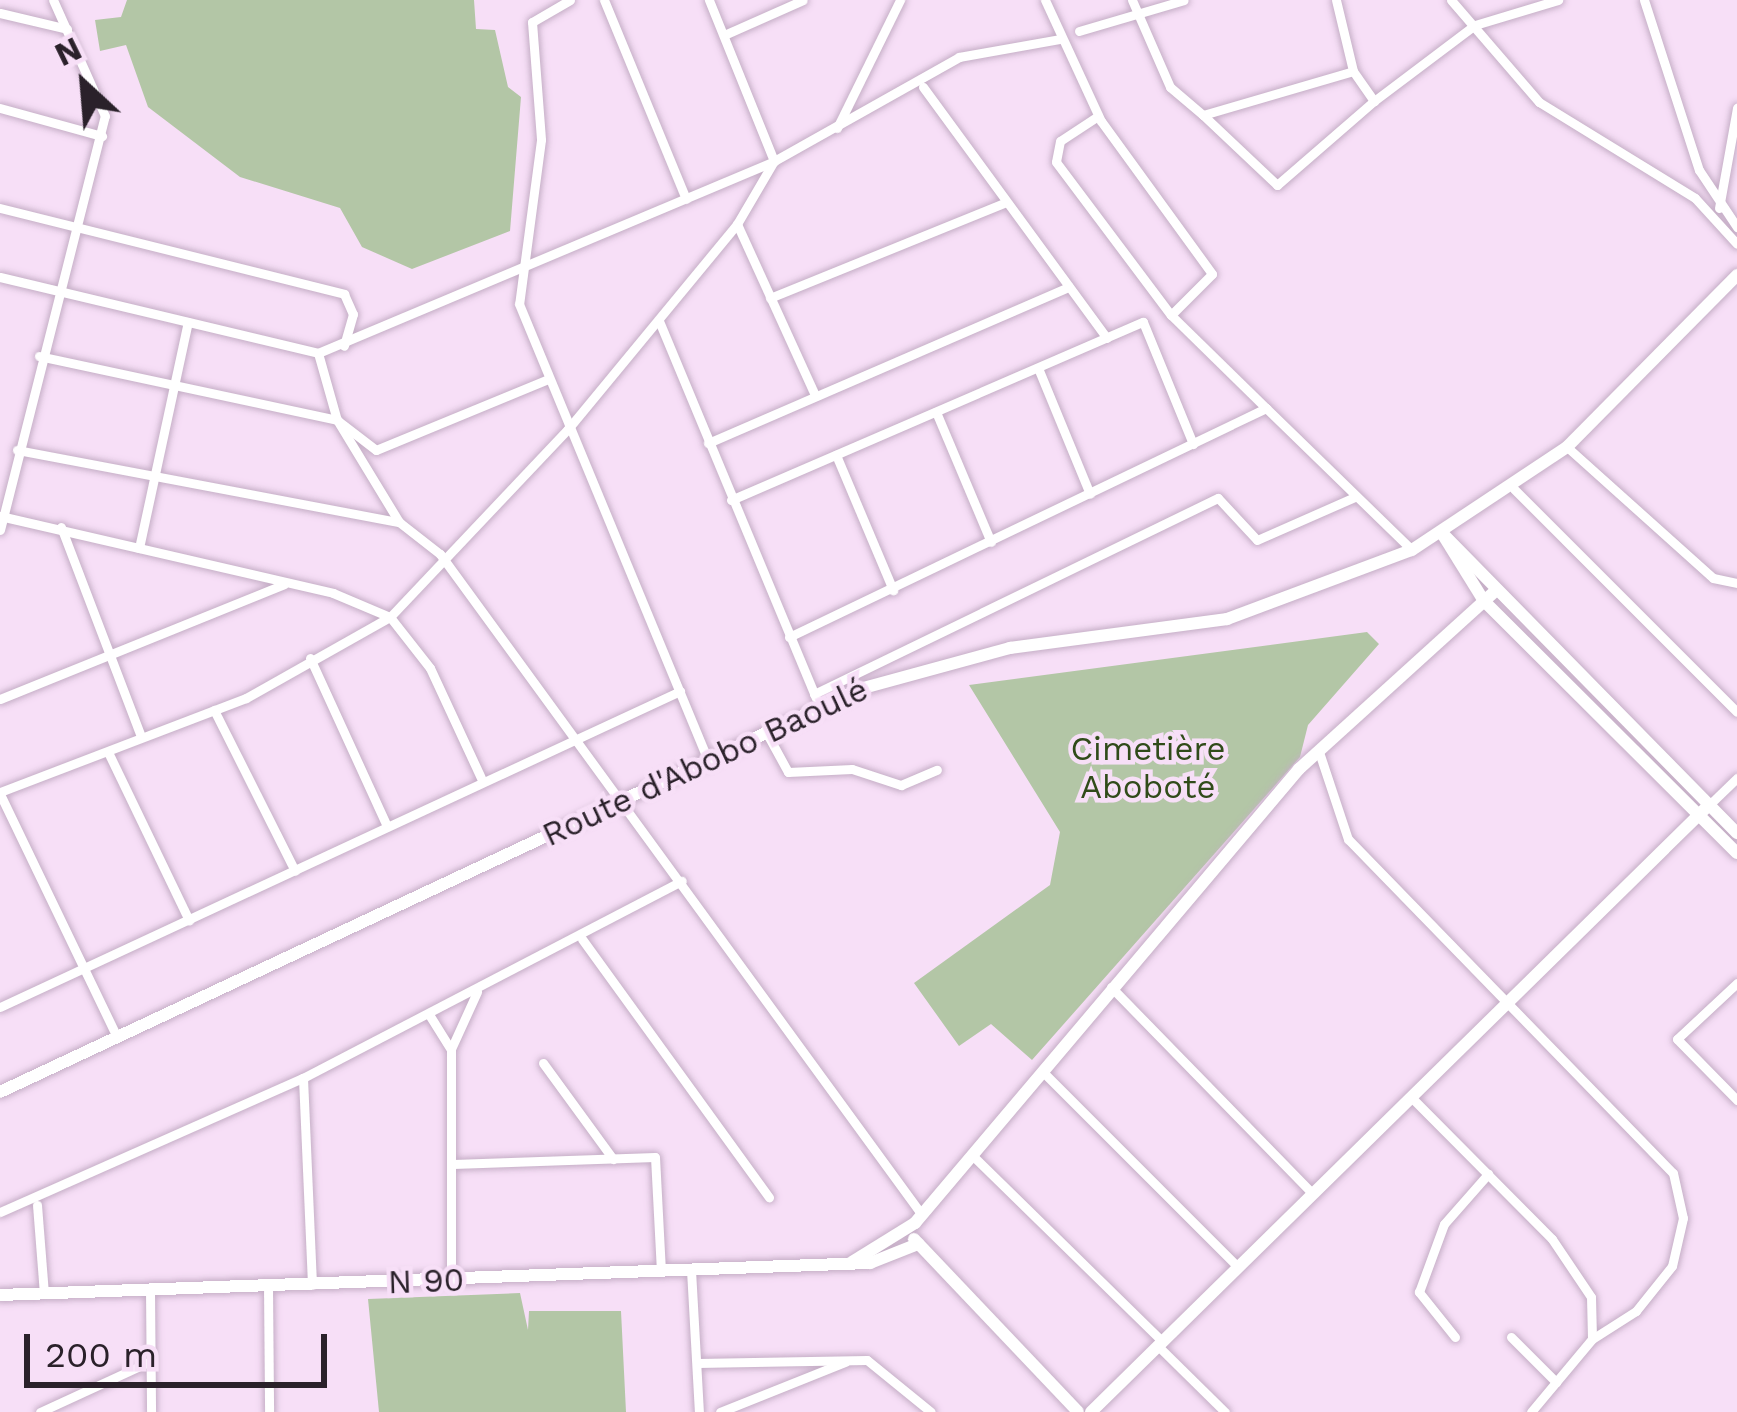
<!DOCTYPE html>
<meta charset="utf-8">
<style>
body{margin:0}
#map{position:relative;width:1737px;height:1412px;overflow:hidden;background:#f7dff7;font-family:"Work Sans",sans-serif}
div>[style]{position:absolute}
[style*='--x']{left:calc(var(--x)*1px);top:calc(var(--y)*1px);width:calc(var(--w)*1px);rotate:calc(var(--a)*1deg)}
.green>*{inset:0;background:#b3c6a6}
.roads{filter:drop-shadow(0 0 3px #c5aec6) drop-shadow(0 0 3px #c5aec6)}
.street>*{height:9px;margin:-4.5px;padding:0 4.5px;transform-origin:4.5px;border-radius:4.5px;background:#fff}
.secondary>*{height:12px;margin:-6px;padding:0 6px;transform-origin:6px;border-radius:6px;background:#fff}
span{translate:-50% -50%;white-space:nowrap;text-align:center;line-height:1.15;-webkit-text-stroke:9px #f7dff7;paint-order:stroke}
.park-label{font-size:33px;color:#304b19}
.street-label{font-size:33px;color:#2a212a}
.north{position:absolute;left:24px;top:24px;width:120px;height:120px;-webkit-text-stroke:9px #f7dff7;paint-order:stroke;rotate:334deg;font-size:33px;font-weight:700;line-height:48px;text-align:center;color:#2a212a}
.north::after{content:'';display:block;margin:auto;width:42px;height:54px;background:#2a212a;clip-path:polygon(50% 0,100% 100%,50% 72%,0 100%)}
.scale{position:absolute;left:24px;top:1334px;width:303px;height:54px;box-sizing:border-box;border:6px solid #2a212a;border-top:0;padding-left:15px;font-size:36px;line-height:42px;white-space:nowrap;color:#2a212a;-webkit-text-stroke:9px #f7dff7;paint-order:stroke}
</style>
<div id="map">
<div class="green">
<div style="clip-path:polygon(127px 0,474px 0,476px 29px,495px 30px,508px 87px,521px 97px,510px 231px,412px 269px,362px 247px,340px 208px,240px 177px,148px 107px,126px 45px,100px 51px,95px 20px,121px 17px)"></div>
<div style="clip-path:polygon(1367px 632px,1379px 644px,1308px 725px,1300px 757px,1032px 1060px,991px 1024px,959px 1046px,914px 983px,1050px 885px,1060px 832px,969px 685px)"></div>
<div style="clip-path:polygon(520px 1293px,528px 1330px,529px 1311px,621px 1311px,626px 1412px,379px 1412px,368px 1299px)"></div>
</div>
<div class="roads">
<div class="street">
<div style="--x:570;--y:0;--w:44;--a:149.9"></div>
<div style="--x:532;--y:22;--w:118;--a:85.6"></div>
<div style="--x:541;--y:140;--w:165;--a:97.6"></div>
<div style="--x:519;--y:304;--w:489;--a:67.5"></div>
<div style="--x:604;--y:0;--w:215;--a:67.6"></div>
<div style="--x:1045;--y:0;--w:133;--a:65.2"></div>
<div style="--x:1101;--y:121;--w:189;--a:54"></div>
<div style="--x:1212;--y:274;--w:58;--a:135"></div>
<div style="--x:1132;--y:0;--w:95;--a:66.4"></div>
<div style="--x:1170;--y:87;--w:43;--a:40.3"></div>
<div style="--x:1203;--y:115;--w:156;--a:-16.3"></div>
<div style="--x:1353;--y:71;--w:37;--a:55"></div>
<div style="--x:1374;--y:101;--w:126;--a:-37"></div>
<div style="--x:1475;--y:25;--w:87;--a:-16.8"></div>
<div style="--x:1336;--y:0;--w:73;--a:76.5"></div>
<div style="--x:1451;--y:0;--w:135;--a:49.2"></div>
<div style="--x:1539;--y:102;--w:183;--a:31.6"></div>
<div style="--x:1695;--y:198;--w:62;--a:47.6"></div>
<div style="--x:1644;--y:0;--w:179;--a:72.1"></div>
<div style="--x:1699;--y:170;--w:69;--a:56.3"></div>
<div style="--x:0;--y:13;--w:69;--a:13.4"></div>
<div style="--x:1079;--y:31;--w:109;--a:-16.4"></div>
<div style="--x:724;--y:35;--w:86;--a:-23.9"></div>
<div style="--x:923;--y:87;--w:311;--a:53.8"></div>
<div style="--x:0;--y:108;--w:106;--a:15.4"></div>
<div style="--x:1203;--y:115;--w:102;--a:43.4"></div>
<div style="--x:1277;--y:185;--w:128;--a:-40.9"></div>
<div style="--x:1098;--y:116;--w:45;--a:146.7"></div>
<div style="--x:1060;--y:141;--w:21;--a:101"></div>
<div style="--x:1056;--y:162;--w:191;--a:53.1"></div>
<div style="--x:1171;--y:315;--w:133;--a:44.4"></div>
<div style="--x:837;--y:128;--w:143;--a:-63.8"></div>
<div style="--x:0;--y:208;--w:355;--a:14"></div>
<div style="--x:344;--y:294;--w:22;--a:66"></div>
<div style="--x:353;--y:314;--w:33;--a:106"></div>
<div style="--x:1719;--y:208;--w:102;--a:-79.8"></div>
<div style="--x:737;--y:224;--w:188;--a:65.5"></div>
<div style="--x:0;--y:277;--w:327;--a:13.4"></div>
<div style="--x:318;--y:353;--w:495;--a:-22.8"></div>
<div style="--x:774;--y:161;--w:212;--a:-29.3"></div>
<div style="--x:959;--y:57;--w:103;--a:-10.1"></div>
<div style="--x:770;--y:298;--w:255;--a:-22.1"></div>
<div style="--x:659;--y:321;--w:408;--a:67.4"></div>
<div style="--x:318;--y:353;--w:70;--a:74.2"></div>
<div style="--x:337;--y:420;--w:119;--a:58.7"></div>
<div style="--x:39;--y:356;--w:305;--a:12.1"></div>
<div style="--x:337;--y:420;--w:49;--a:37.6"></div>
<div style="--x:376;--y:450;--w:186;--a:-22.4"></div>
<div style="--x:1038;--y:368;--w:136;--a:67.6"></div>
<div style="--x:936;--y:412;--w:141;--a:67.1"></div>
<div style="--x:708;--y:443;--w:393;--a:-23.4"></div>
<div style="--x:1567;--y:447;--w:196;--a:41.9"></div>
<div style="--x:1713;--y:578;--w:25;--a:12"></div>
<div style="--x:17;--y:450;--w:389;--a:10.7"></div>
<div style="--x:399;--y:522;--w:52;--a:38"></div>
<div style="--x:440;--y:554;--w:818;--a:53.9"></div>
<div style="--x:836;--y:455;--w:147;--a:67.1"></div>
<div style="--x:1514;--y:489;--w:315;--a:45"></div>
<div style="--x:731;--y:500;--w:449;--a:-23.4"></div>
<div style="--x:1143;--y:322;--w:132;--a:67.7"></div>
<div style="--x:0;--y:516;--w:342;--a:13"></div>
<div style="--x:333;--y:593;--w:62;--a:22.8"></div>
<div style="--x:390;--y:617;--w:65;--a:51.9"></div>
<div style="--x:430;--y:668;--w:121;--a:65.1"></div>
<div style="--x:61;--y:527;--w:222;--a:69.1"></div>
<div style="--x:0;--y:530;--w:427;--a:-75.8"></div>
<div style="--x:105;--y:116;--w:127;--a:-114.1"></div>
<div style="--x:139;--y:548;--w:231;--a:-77.8"></div>
<div style="--x:789;--y:637;--w:529;--a:-25.64"></div>
<div style="--x:1266;--y:408;--w:204;--a:44.2"></div>
<div style="--x:310;--y:658;--w:183;--a:65.4"></div>
<div style="--x:814;--y:694;--w:449;--a:-25.9"></div>
<div style="--x:1218;--y:498;--w:57;--a:47.1"></div>
<div style="--x:1257;--y:540;--w:107;--a:-23.7"></div>
<div style="--x:0;--y:699;--w:306;--a:-22"></div>
<div style="--x:214;--y:710;--w:180;--a:63.3"></div>
<div style="--x:765;--y:730;--w:48;--a:61.3"></div>
<div style="--x:788;--y:772;--w:64;--a:-2.7"></div>
<div style="--x:852;--y:769;--w:52;--a:18.1"></div>
<div style="--x:901;--y:785;--w:39;--a:-23"></div>
<div style="--x:108;--y:752;--w:187;--a:64.3"></div>
<div style="--x:1319;--y:752;--w:92;--a:71.6"></div>
<div style="--x:1348;--y:839;--w:466;--a:45.8"></div>
<div style="--x:1673;--y:1173;--w:46;--a:77.5"></div>
<div style="--x:1683;--y:1218;--w:49;--a:102.9"></div>
<div style="--x:1672;--y:1266;--w:58;--a:128.7"></div>
<div style="--x:1636;--y:1311;--w:52;--a:147.5"></div>
<div style="--x:0;--y:792;--w:263;--a:-20.9"></div>
<div style="--x:246;--y:698;--w:165;--a:-29.4"></div>
<div style="--x:390;--y:617;--w:259;--a:-46.6"></div>
<div style="--x:568;--y:429;--w:266;--a:-50.5"></div>
<div style="--x:737;--y:224;--w:73;--a:-59.6"></div>
<div style="--x:774;--y:161;--w:174;--a:-112"></div>
<div style="--x:0;--y:794;--w:270;--a:64.3"></div>
<div style="--x:1709;--y:805;--w:39;--a:-44"></div>
<div style="--x:582;--y:939;--w:319;--a:54.1"></div>
<div style="--x:1737;--y:983;--w:82;--a:137"></div>
<div style="--x:1677;--y:1039;--w:86;--a:45.5"></div>
<div style="--x:1111;--y:987;--w:289;--a:45.7"></div>
<div style="--x:0;--y:1007;--w:750;--a:-24.92"></div>
<div style="--x:430;--y:1016;--w:39;--a:58"></div>
<div style="--x:543;--y:1063;--w:119;--a:53.9"></div>
<div style="--x:1042;--y:1071;--w:277;--a:45"></div>
<div style="--x:303;--y:1078;--w:207;--a:87.5"></div>
<div style="--x:1411;--y:1097;--w:200;--a:45.2"></div>
<div style="--x:1552;--y:1239;--w:70;--a:56.1"></div>
<div style="--x:1591;--y:1297;--w:42;--a:88.6"></div>
<div style="--x:1592;--y:1339;--w:95;--a:129.9"></div>
<div style="--x:972;--y:1155;--w:266;--a:44.4"></div>
<div style="--x:453;--y:1164;--w:202;--a:-2"></div>
<div style="--x:655;--y:1157;--w:115;--a:87"></div>
<div style="--x:37;--y:1205;--w:89;--a:85.5"></div>
<div style="--x:0;--y:1212;--w:331;--a:-23.9"></div>
<div style="--x:303;--y:1078;--w:427;--a:-27.5"></div>
<div style="--x:691;--y:1270;--w:142;--a:86.8"></div>
<div style="--x:451;--y:1281;--w:232;--a:-90"></div>
<div style="--x:451;--y:1049;--w:63;--a:-65.5"></div>
<div style="--x:268;--y:1286;--w:126;--a:89.5"></div>
<div style="--x:150;--y:1290;--w:122;--a:89.5"></div>
<div style="--x:1455;--y:1337;--w:58;--a:-128.7"></div>
<div style="--x:1419;--y:1292;--w:72;--a:-69.8"></div>
<div style="--x:1444;--y:1224;--w:67;--a:-48.7"></div>
<div style="--x:1511;--y:1337;--w:64;--a:45"></div>
<div style="--x:1158;--y:1346;--w:94;--a:44.6"></div>
<div style="--x:697;--y:1363;--w:170;--a:-1"></div>
<div style="--x:867;--y:1360;--w:82;--a:39.1"></div>
<div style="--x:40;--y:1412;--w:122;--a:-24.7"></div>
<div style="--x:720;--y:1412;--w:135;--a:-21.8"></div>
</div>
<div class="secondary">
<div style="--x:1443;--y:535;--w:78;--a:58.2"></div>
<div style="--x:1484;--y:601;--w:357;--a:44.9"></div>
<div style="--x:1444;--y:535;--w:418;--a:45.5"></div>
<div style="--x:0;--y:1092;--w:950;--a:-25.11"></div>
<div style="--x:860;--y:689;--w:156;--a:-15.3"></div>
<div style="--x:1010;--y:648;--w:219;--a:-7.6"></div>
<div style="--x:1227;--y:619;--w:197;--a:-20.5"></div>
<div style="--x:1412;--y:550;--w:186;--a:-33.6"></div>
<div style="--x:1567;--y:447;--w:242;--a:-45.3"></div>
<div style="--x:914;--y:1239;--w:238;--a:46.5"></div>
<div style="--x:852;--y:1262;--w:74;--a:-31.8"></div>
<div style="--x:915;--y:1223;--w:595;--a:-49.77"></div>
<div style="--x:1299;--y:769;--w:263;--a:-42.2"></div>
<div style="--x:0;--y:1295;--w:871;--a:-2.11"></div>
<div style="--x:870;--y:1263;--w:52;--a:-21.6"></div>
<div style="--x:1091;--y:1412;--w:866;--a:-44.49"></div>
</div>
</div>
<div class="park-label">
<span style="left:1148px;top:768px">Cimetière<br>Aboboté</span>
</div>
<div class="street-label">
<span style="left:705px;top:762px;rotate:-25deg">Route d'Abobo Baoulé</span>
<span style="left:426px;top:1281px;rotate:-2deg">N 90</span>
</div>
<div class="north">N</div>
<div class="scale">200 m</div>
</div>
